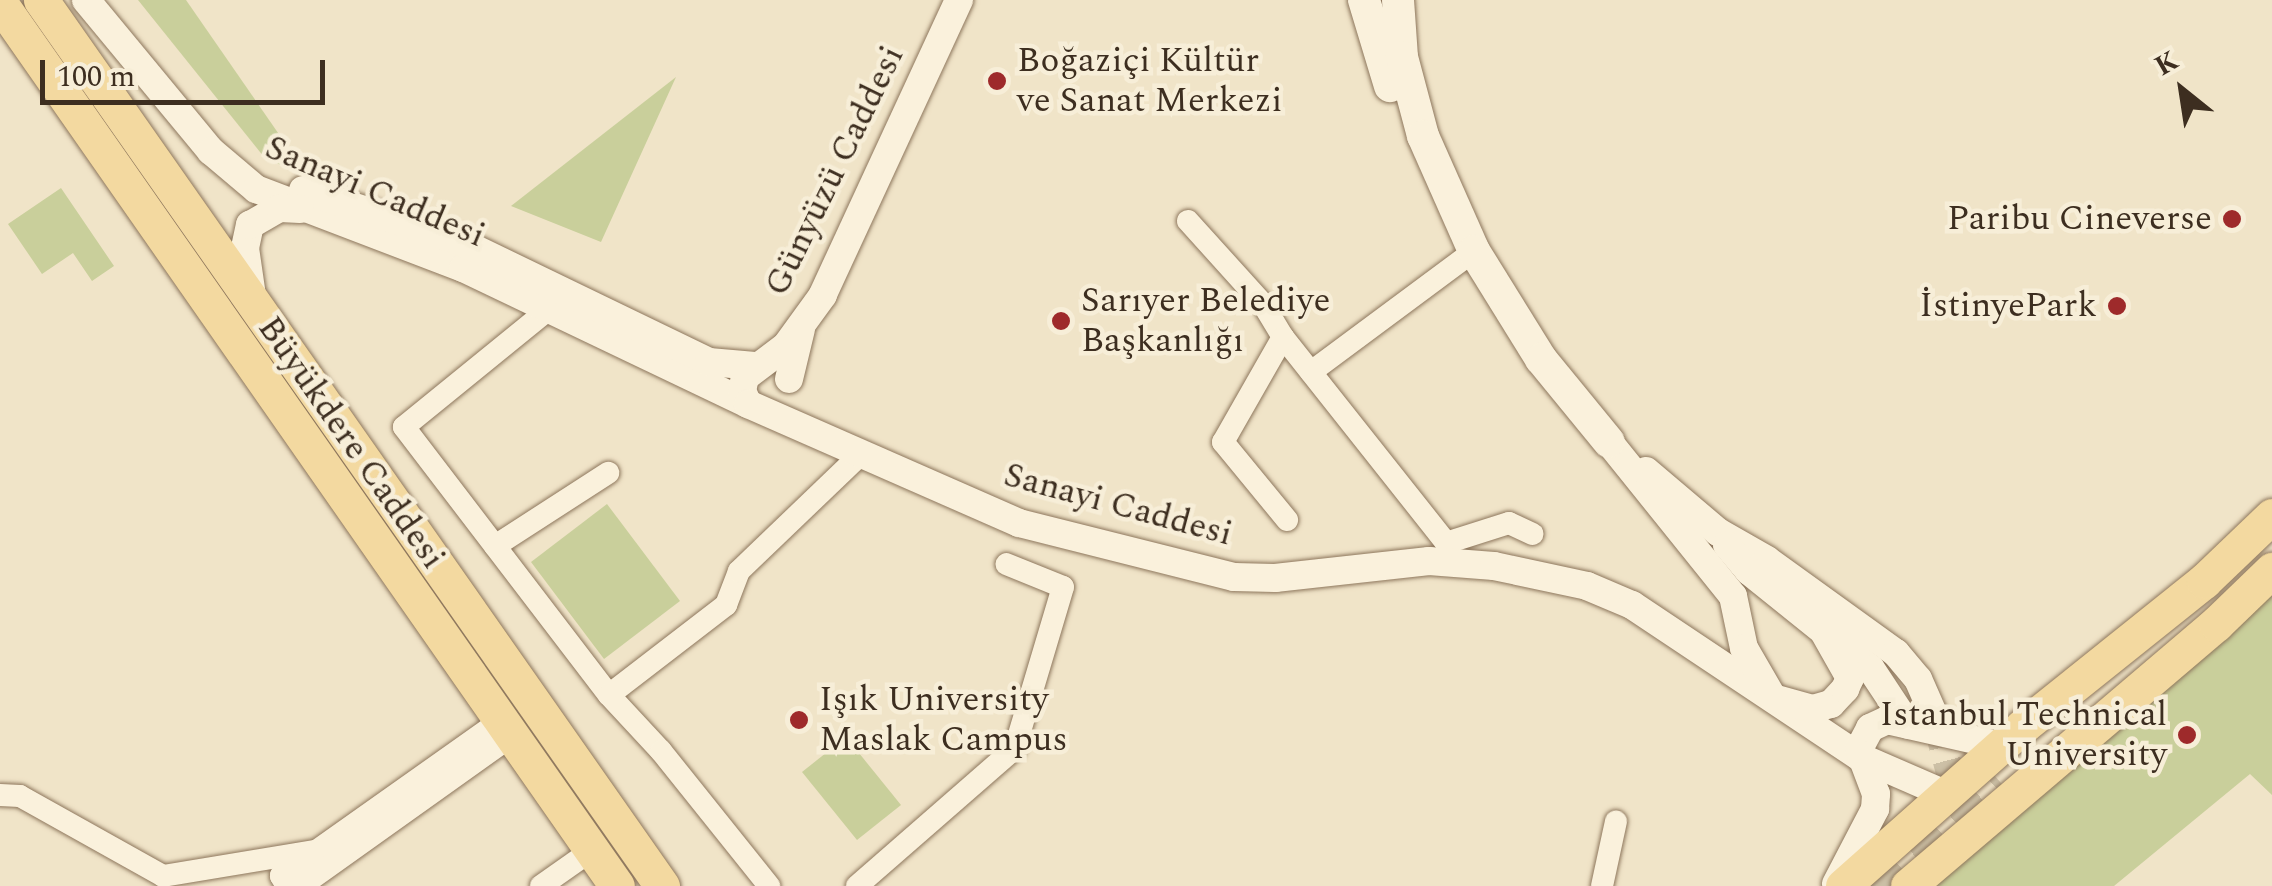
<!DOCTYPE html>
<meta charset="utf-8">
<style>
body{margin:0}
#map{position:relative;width:2272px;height:886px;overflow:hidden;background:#f0e4c8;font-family:Spectral,serif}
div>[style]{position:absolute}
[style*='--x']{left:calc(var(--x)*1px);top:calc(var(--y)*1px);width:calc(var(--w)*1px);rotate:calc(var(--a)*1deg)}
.green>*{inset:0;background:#c9cf9b}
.tertiary-tunnel>*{height:28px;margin-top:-14px;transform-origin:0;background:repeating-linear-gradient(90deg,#ccc0a6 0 28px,transparent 0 42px)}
.primary-tunnel>*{height:35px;margin-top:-17.5px;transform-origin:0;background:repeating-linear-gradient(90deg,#ccc0a6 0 35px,transparent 0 53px)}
.roads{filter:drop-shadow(0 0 2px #8d765c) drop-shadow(0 0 2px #8d765c)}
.minor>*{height:22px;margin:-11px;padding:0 11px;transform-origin:11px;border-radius:11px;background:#faf1dc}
.tertiary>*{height:28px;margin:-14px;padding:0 14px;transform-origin:14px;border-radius:14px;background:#faf1dc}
.secondary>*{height:32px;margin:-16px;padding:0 16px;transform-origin:16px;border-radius:16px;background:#faf1dc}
.primary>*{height:35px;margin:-17.5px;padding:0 17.5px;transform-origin:17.5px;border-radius:17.5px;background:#f3d9a0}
.dots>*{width:28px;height:28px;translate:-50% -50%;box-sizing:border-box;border:5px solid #f7eed8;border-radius:50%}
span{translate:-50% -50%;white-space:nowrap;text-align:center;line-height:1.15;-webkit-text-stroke:9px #f7eed8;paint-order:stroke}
.poi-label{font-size:35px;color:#3d2e20}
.left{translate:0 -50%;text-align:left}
.right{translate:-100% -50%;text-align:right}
.street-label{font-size:35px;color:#3d2e20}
.north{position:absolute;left:2132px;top:40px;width:100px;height:100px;-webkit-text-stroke:8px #f7eed8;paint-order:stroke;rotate:330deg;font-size:28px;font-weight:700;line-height:40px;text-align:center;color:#3d2e20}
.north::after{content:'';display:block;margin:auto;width:35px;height:45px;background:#3d2e20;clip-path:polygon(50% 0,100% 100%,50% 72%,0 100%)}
.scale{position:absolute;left:40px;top:60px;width:285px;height:45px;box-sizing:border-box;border:5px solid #3d2e20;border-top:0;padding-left:12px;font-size:30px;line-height:35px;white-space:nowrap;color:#3d2e20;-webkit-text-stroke:8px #f7eed8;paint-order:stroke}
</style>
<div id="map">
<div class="green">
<div style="clip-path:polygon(138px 0,186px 0,310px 179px,264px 157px)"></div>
<div style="clip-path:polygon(676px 77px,601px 242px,511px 206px)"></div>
<div style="clip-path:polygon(61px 188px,114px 266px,92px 281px,73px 253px,42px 274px,8px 224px)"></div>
<div style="clip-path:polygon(607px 504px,680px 601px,604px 659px,531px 562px)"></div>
<div style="clip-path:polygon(2272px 592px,2272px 795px,2250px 774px,2114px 886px,1935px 886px)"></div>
<div style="clip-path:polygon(846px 737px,901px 805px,857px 840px,802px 772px)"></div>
</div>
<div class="tertiary-tunnel">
<div style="--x:1936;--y:720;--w:74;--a:75.2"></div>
<div style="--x:1955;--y:792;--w:24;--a:99"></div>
</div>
<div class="primary-tunnel">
<div style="--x:1871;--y:886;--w:166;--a:-41.1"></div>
</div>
<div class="roads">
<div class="minor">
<div style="--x:1188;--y:221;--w:112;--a:47.9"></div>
<div style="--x:1263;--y:304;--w:39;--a:59"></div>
<div style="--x:1283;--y:337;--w:263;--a:51.6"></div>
<div style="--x:1446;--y:543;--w:66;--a:-17.6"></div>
<div style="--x:1509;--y:523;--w:26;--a:25"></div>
<div style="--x:549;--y:309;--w:187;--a:140.9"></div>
<div style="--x:404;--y:427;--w:337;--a:52.6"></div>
<div style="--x:609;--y:695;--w:76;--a:47.1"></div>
<div style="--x:661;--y:751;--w:173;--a:51.3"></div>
<div style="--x:1283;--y:337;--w:121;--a:119.7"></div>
<div style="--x:1223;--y:442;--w:101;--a:50.6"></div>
<div style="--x:1311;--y:372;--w:203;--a:-36.6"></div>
<div style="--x:495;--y:546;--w:135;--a:-32.9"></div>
<div style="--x:609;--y:695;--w:148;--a:-37.6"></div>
<div style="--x:726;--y:605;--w:36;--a:-69"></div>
<div style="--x:739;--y:571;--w:170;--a:-43.8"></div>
<div style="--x:0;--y:795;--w:20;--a:3"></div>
<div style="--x:20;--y:796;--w:164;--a:29.2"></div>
<div style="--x:163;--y:876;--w:153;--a:-9.4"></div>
<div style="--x:287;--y:886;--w:12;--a:-121"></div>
<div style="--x:281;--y:876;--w:270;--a:-35.3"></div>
<div style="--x:301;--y:886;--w:258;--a:-35.5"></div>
<div style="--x:541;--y:886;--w:62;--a:-35.2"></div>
<div style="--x:857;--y:886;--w:210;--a:-41.1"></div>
<div style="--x:1015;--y:748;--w:168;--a:-73.4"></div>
<div style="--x:1063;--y:587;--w:61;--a:-158"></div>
<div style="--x:1602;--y:886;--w:66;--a:-77.8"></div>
</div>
<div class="tertiary">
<div style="--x:86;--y:0;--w:196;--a:50.4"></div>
<div style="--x:211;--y:151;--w:59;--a:40.2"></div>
<div style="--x:256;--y:189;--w:222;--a:20.9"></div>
<div style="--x:463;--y:268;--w:316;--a:25.5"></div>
<div style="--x:959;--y:0;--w:325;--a:114.8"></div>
<div style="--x:823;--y:295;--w:63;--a:126"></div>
<div style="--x:786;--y:346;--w:51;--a:142.9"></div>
<div style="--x:745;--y:377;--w:14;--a:102"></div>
<div style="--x:742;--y:391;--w:14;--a:65"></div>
<div style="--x:748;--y:404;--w:296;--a:23.7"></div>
<div style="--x:1019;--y:523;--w:222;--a:14.1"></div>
<div style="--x:1234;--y:577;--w:41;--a:1.4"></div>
<div style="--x:1275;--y:578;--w:155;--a:-6.3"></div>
<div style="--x:1429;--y:561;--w:65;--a:4.4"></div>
<div style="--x:1494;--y:566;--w:95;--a:12.1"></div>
<div style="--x:1587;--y:586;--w:49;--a:22.9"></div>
<div style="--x:1632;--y:605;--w:274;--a:33.7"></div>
<div style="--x:1860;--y:757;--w:93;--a:23.5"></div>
<div style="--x:303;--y:190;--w:164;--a:18.1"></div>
<div style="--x:459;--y:241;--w:278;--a:25.8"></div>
<div style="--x:709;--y:362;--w:46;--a:5"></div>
<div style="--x:252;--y:296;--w:49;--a:-98.3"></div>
<div style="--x:245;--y:248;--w:24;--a:-78"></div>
<div style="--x:250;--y:225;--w:34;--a:-30"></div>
<div style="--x:280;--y:208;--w:20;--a:3"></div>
<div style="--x:789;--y:379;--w:51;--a:-76.5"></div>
<div style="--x:1609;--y:442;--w:198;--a:51.2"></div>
<div style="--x:1733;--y:596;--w:53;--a:78.1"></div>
<div style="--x:1744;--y:648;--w:58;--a:59.9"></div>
<div style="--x:1773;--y:698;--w:41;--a:15.4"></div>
<div style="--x:1813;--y:709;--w:19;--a:-16"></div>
<div style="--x:1831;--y:704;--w:21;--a:-47"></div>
<div style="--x:1845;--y:689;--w:12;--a:-66"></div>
<div style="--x:1850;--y:678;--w:51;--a:-119.6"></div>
<div style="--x:1646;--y:471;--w:94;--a:40.3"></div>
<div style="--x:1718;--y:532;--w:56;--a:29.7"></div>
<div style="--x:1767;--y:560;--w:159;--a:35.8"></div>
<div style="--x:1896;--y:653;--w:34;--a:50"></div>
<div style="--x:1918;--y:679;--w:45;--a:66.3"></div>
<div style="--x:1727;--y:545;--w:34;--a:50"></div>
<div style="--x:1749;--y:571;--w:156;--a:38.8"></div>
<div style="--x:1871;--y:669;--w:67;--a:56.5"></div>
<div style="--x:1836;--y:884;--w:85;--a:-62.5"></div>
<div style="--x:1875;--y:809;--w:15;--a:-86"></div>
<div style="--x:1876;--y:794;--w:48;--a:-110.7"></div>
<div style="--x:1859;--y:749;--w:24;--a:-62"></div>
<div style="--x:1870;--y:728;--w:19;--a:-25"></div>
<div style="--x:1887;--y:720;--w:117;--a:12.8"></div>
</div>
<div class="secondary">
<div style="--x:1364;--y:0;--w:90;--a:73.2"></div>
<div style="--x:1398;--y:0;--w:57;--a:86"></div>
<div style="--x:1402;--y:57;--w:82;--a:75.1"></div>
<div style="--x:1423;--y:136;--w:126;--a:66.1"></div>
<div style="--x:1474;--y:251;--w:127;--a:58.2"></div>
<div style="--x:1541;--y:359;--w:107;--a:50.7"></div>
</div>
<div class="primary">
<div style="--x:41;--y:0;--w:1082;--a:54.97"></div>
<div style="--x:0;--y:3;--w:1077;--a:55.06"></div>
<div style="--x:1843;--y:886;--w:241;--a:-41.6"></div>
<div style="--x:2023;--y:726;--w:232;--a:-38.7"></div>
<div style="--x:2204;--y:581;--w:94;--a:-43.7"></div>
<div style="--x:1908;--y:886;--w:404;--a:-40.4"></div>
<div style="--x:2216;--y:624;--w:78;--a:-44"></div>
</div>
</div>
<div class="dots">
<div style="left:997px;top:81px;background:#9e2a2b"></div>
<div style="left:2232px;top:219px;background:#9e2a2b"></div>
<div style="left:2117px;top:306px;background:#9e2a2b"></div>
<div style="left:1061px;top:321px;background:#9e2a2b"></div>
<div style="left:799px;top:720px;background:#9e2a2b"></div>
<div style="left:2187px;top:735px;background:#9e2a2b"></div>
</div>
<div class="poi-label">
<span class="left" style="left:1017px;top:81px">Boğaziçi Kültür<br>ve Sanat Merkezi</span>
<span class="right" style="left:2212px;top:219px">Paribu Cineverse</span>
<span class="left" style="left:1081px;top:321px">Sarıyer Belediye<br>Başkanlığı</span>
<span class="right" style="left:2097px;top:306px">İstinyePark</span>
<span class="left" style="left:819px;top:720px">Işık University<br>Maslak Campus</span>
<span class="right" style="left:2167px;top:735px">Istanbul Technical<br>University</span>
</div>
<div class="street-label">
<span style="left:835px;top:171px;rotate:-64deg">Günyüzü Caddesi</span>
<span style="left:375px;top:192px;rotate:23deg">Sanayi Caddesi</span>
<span style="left:351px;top:443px;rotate:55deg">Büyükdere Caddesi</span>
<span style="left:1118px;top:505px;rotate:15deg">Sanayi Caddesi</span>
</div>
<div class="north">K</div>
<div class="scale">100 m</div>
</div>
